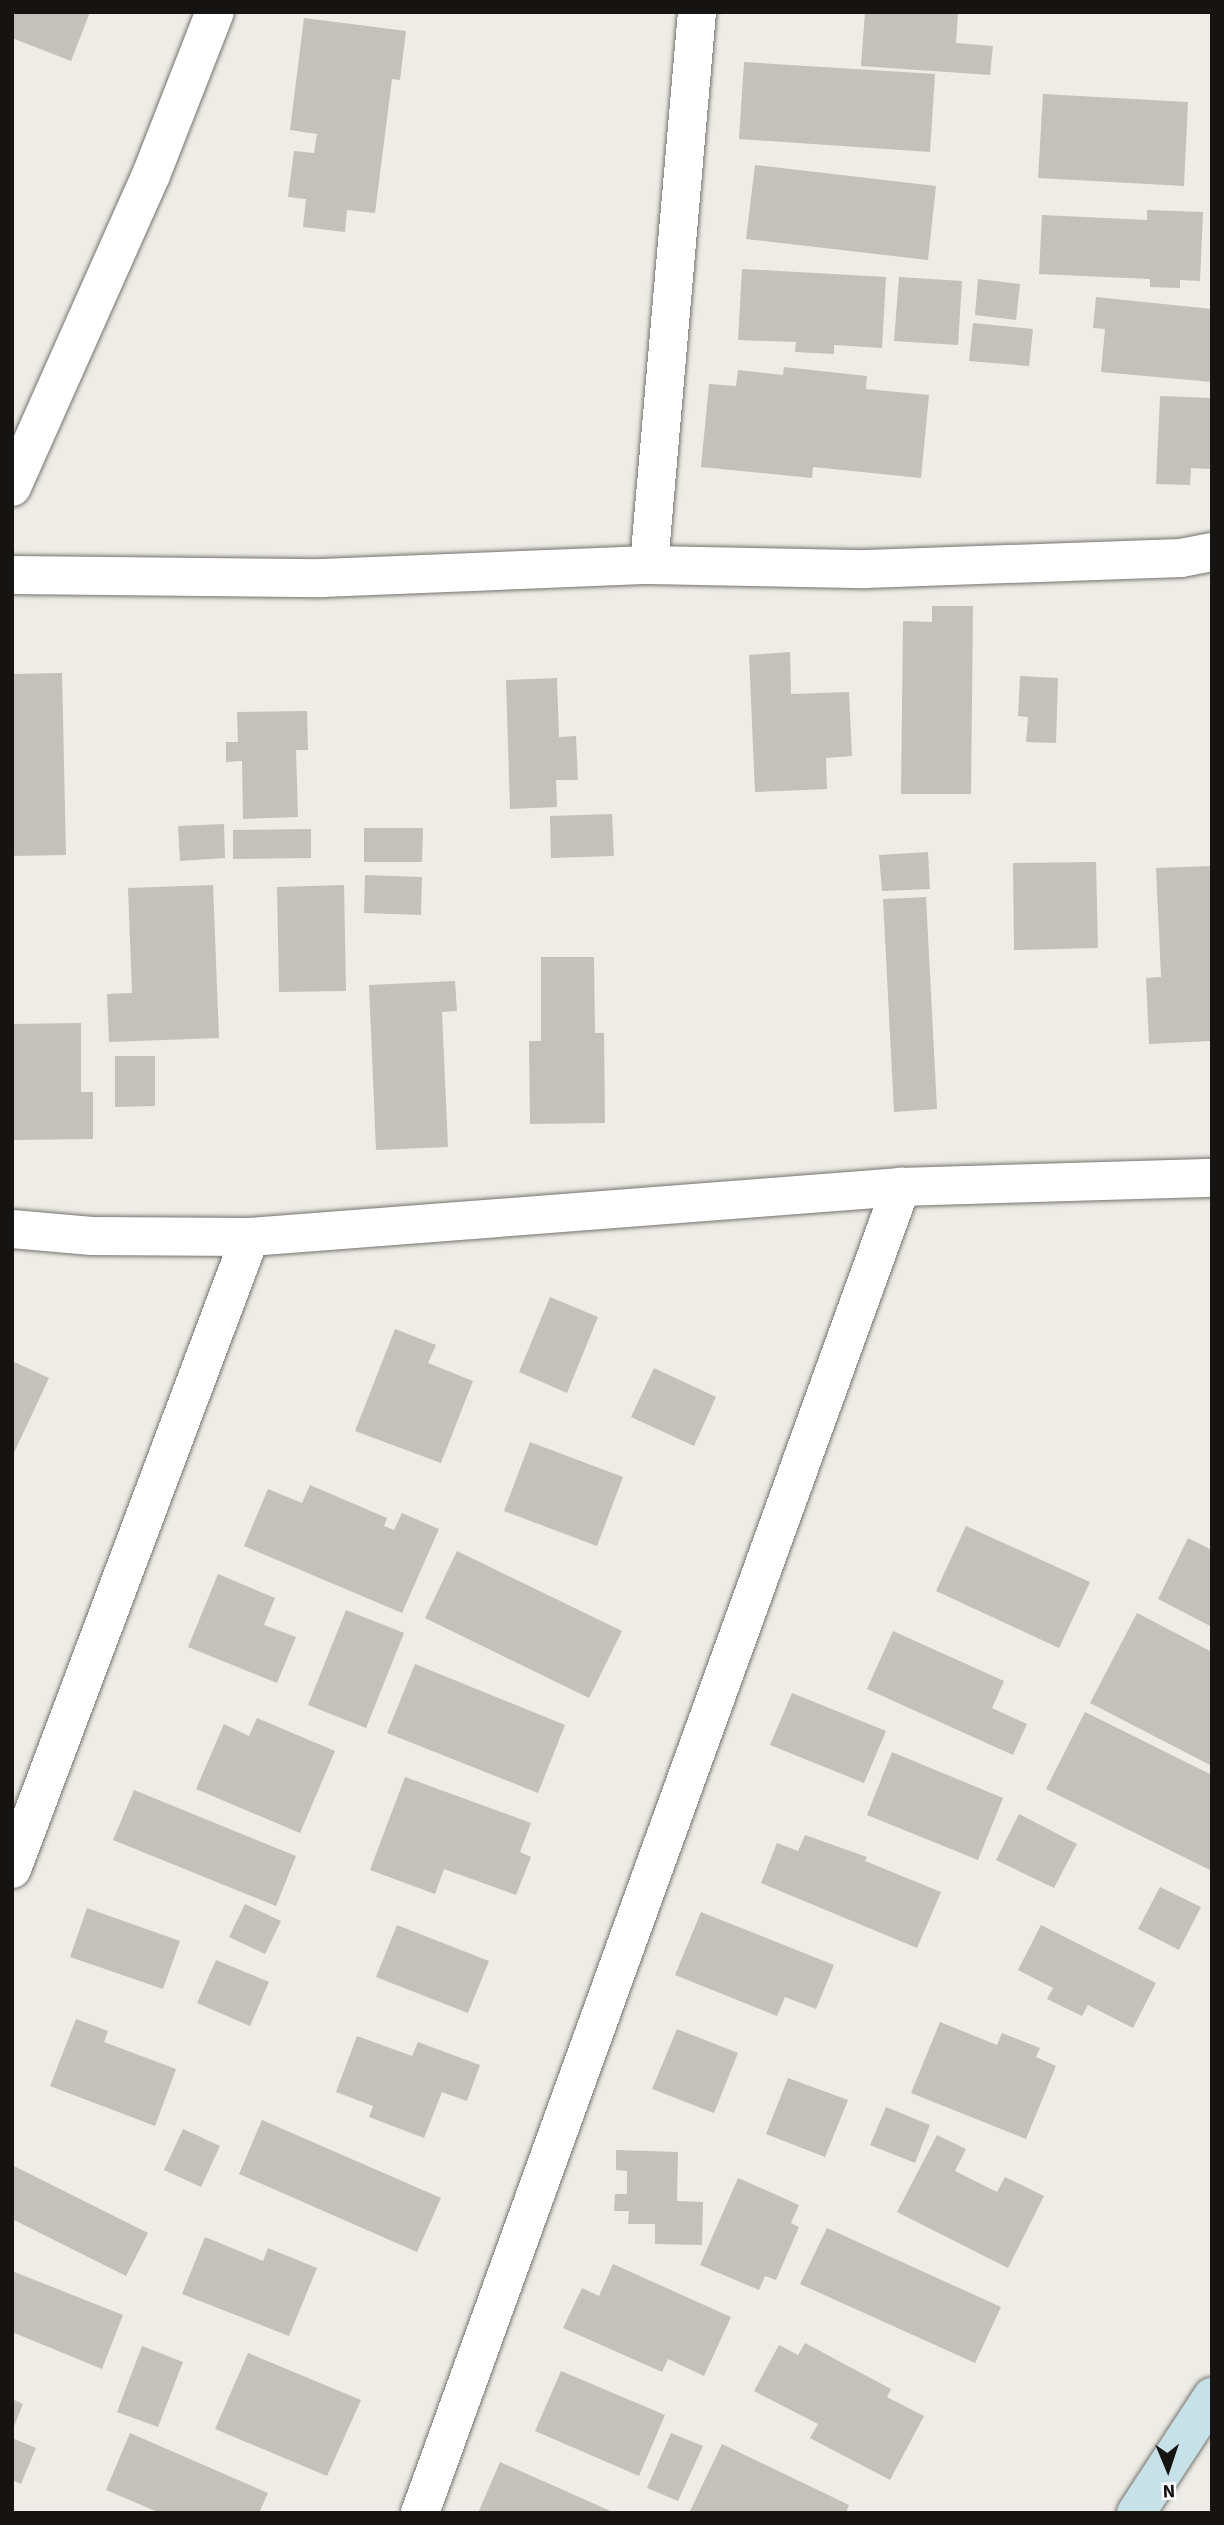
<!DOCTYPE html>
<style>
body{margin:0}
#map{position:relative;width:1224px;height:2525px;overflow:hidden;background:#eeece6;font-family:"Source Sans 3",sans-serif}
div>[style]{position:absolute}
[style*='--x']{left:calc(var(--x)*1px);top:calc(var(--y)*1px);width:calc(var(--w)*1px);rotate:calc(var(--a)*1deg)}
.building>*{inset:0;background:#c2c1ba}
.roads{filter:drop-shadow(0 0 2px #75736e) drop-shadow(0 0 2px #75736e)}
.street>*{height:38px;margin:-19px;padding:0 19px;transform-origin:19px;border-radius:19px;background:#fff}
.secondary>*{height:38px;margin:-19px;padding:0 19px;transform-origin:19px;border-radius:19px;background:#c7e1e8}
span{translate:-50% -50%;white-space:nowrap;text-align:center;line-height:1.15;-webkit-text-stroke:6px #fff;paint-order:stroke}
.frame{position:absolute;inset:0;border:14px solid #151412;pointer-events:none}
.north{position:absolute;left:1133px;top:2434px;width:70px;height:70px;-webkit-text-stroke:5px #fff;paint-order:stroke;rotate:178deg;font-size:19px;font-weight:700;line-height:28px;text-align:center;color:#151412}
.north::after{content:'';display:block;margin:auto;width:24px;height:32px;background:#151412;clip-path:polygon(50% 0,100% 100%,50% 72%,0 100%)}
</style>
<div id="map">
<div class="building">
<div style="clip-path:polygon(12px 12px,90px 12px,71px 61px,12px 38px)"></div>
<div style="clip-path:polygon(865px 12px,958px 12px,956px 43px,993px 46px,990px 75px,861px 66px)"></div>
<div style="clip-path:polygon(304px 18px,406px 31px,400px 80px,392px 79px,375px 213px,347px 210px,345px 232px,303px 227px,306px 199px,288px 197px,294px 151px,314px 153px,317px 134px,290px 130px)"></div>
<div style="clip-path:polygon(744px 62px,935px 74px,930px 152px,739px 139px)"></div>
<div style="clip-path:polygon(1043px 94px,1188px 102px,1184px 186px,1038px 178px)"></div>
<div style="clip-path:polygon(755px 165px,936px 186px,928px 260px,746px 239px)"></div>
<div style="clip-path:polygon(1147px 210px,1203px 212px,1200px 281px,1180px 280px,1180px 288px,1150px 287px,1150px 279px,1039px 274px,1042px 215px,1147px 220px)"></div>
<div style="clip-path:polygon(742px 269px,886px 277px,882px 348px,834px 345px,834px 354px,795px 352px,796px 342px,738px 340px)"></div>
<div style="clip-path:polygon(899px 277px,962px 281px,958px 345px,894px 341px)"></div>
<div style="clip-path:polygon(978px 279px,1020px 284px,1016px 320px,975px 315px)"></div>
<div style="clip-path:polygon(1096px 297px,1212px 309px,1212px 382px,1101px 372px,1105px 329px,1093px 328px)"></div>
<div style="clip-path:polygon(973px 323px,1033px 329px,1029px 366px,969px 361px)"></div>
<div style="clip-path:polygon(784px 367px,867px 376px,866px 389px,929px 395px,921px 478px,813px 467px,812px 478px,701px 467px,709px 384px,736px 386px,738px 370px,783px 375px)"></div>
<div style="clip-path:polygon(1160px 396px,1212px 398px,1212px 469px,1191px 468px,1190px 485px,1156px 484px)"></div>
<div style="clip-path:polygon(932px 606px,973px 606px,971px 794px,901px 794px,903px 621px,932px 622px)"></div>
<div style="clip-path:polygon(790px 652px,791px 694px,849px 692px,852px 756px,826px 758px,827px 789px,755px 792px,749px 655px)"></div>
<div style="clip-path:polygon(62px 673px,66px 855px,12px 856px,12px 674px)"></div>
<div style="clip-path:polygon(1020px 676px,1058px 678px,1056px 743px,1026px 742px,1028px 717px,1018px 716px)"></div>
<div style="clip-path:polygon(557px 678px,559px 737px,576px 736px,578px 780px,556px 780px,557px 807px,510px 809px,506px 680px)"></div>
<div style="clip-path:polygon(307px 711px,308px 750px,296px 750px,298px 817px,243px 819px,242px 761px,226px 762px,226px 742px,238px 742px,237px 712px)"></div>
<div style="clip-path:polygon(612px 814px,614px 856px,551px 858px,550px 816px)"></div>
<div style="clip-path:polygon(224px 824px,225px 858px,180px 861px,178px 826px)"></div>
<div style="clip-path:polygon(364px 828px,423px 828px,422px 862px,364px 862px)"></div>
<div style="clip-path:polygon(311px 829px,311px 858px,233px 859px,233px 830px)"></div>
<div style="clip-path:polygon(928px 852px,930px 889px,882px 891px,879px 855px)"></div>
<div style="clip-path:polygon(1096px 862px,1098px 948px,1014px 950px,1013px 863px)"></div>
<div style="clip-path:polygon(1212px 866px,1212px 1041px,1149px 1044px,1146px 978px,1161px 977px,1156px 868px)"></div>
<div style="clip-path:polygon(365px 875px,422px 877px,421px 915px,364px 913px)"></div>
<div style="clip-path:polygon(213px 885px,219px 1038px,109px 1042px,107px 994px,132px 993px,128px 888px)"></div>
<div style="clip-path:polygon(344px 885px,346px 991px,279px 992px,277px 887px)"></div>
<div style="clip-path:polygon(926px 897px,937px 1109px,894px 1112px,883px 899px)"></div>
<div style="clip-path:polygon(541px 957px,594px 957px,595px 1033px,604px 1033px,605px 1123px,530px 1124px,529px 1041px,541px 1041px)"></div>
<div style="clip-path:polygon(455px 981px,457px 1011px,442px 1012px,448px 1147px,376px 1150px,369px 985px)"></div>
<div style="clip-path:polygon(81px 1023px,81px 1092px,93px 1092px,93px 1139px,12px 1140px,12px 1024px)"></div>
<div style="clip-path:polygon(115px 1056px,155px 1056px,155px 1106px,115px 1107px)"></div>
<div style="clip-path:polygon(550px 1297px,598px 1317px,567px 1393px,519px 1372px)"></div>
<div style="clip-path:polygon(395px 1329px,436px 1345px,428px 1363px,473px 1381px,441px 1463px,355px 1431px)"></div>
<div style="clip-path:polygon(12px 1361px,49px 1378px,12px 1457px)"></div>
<div style="clip-path:polygon(654px 1368px,716px 1397px,694px 1446px,631px 1417px)"></div>
<div style="clip-path:polygon(530px 1442px,623px 1477px,597px 1546px,504px 1511px)"></div>
<div style="clip-path:polygon(310px 1485px,387px 1518px,384px 1526px,394px 1530px,402px 1513px,439px 1529px,402px 1613px,244px 1546px,268px 1489px,302px 1503px)"></div>
<div style="clip-path:polygon(966px 1526px,1090px 1582px,1059px 1648px,936px 1591px)"></div>
<div style="clip-path:polygon(1188px 1538px,1212px 1550px,1212px 1627px,1158px 1599px)"></div>
<div style="clip-path:polygon(457px 1551px,622px 1631px,589px 1698px,425px 1618px)"></div>
<div style="clip-path:polygon(218px 1574px,275px 1598px,264px 1625px,296px 1637px,277px 1683px,188px 1647px)"></div>
<div style="clip-path:polygon(346px 1610px,404px 1633px,366px 1728px,308px 1705px)"></div>
<div style="clip-path:polygon(1137px 1613px,1212px 1652px,1212px 1766px,1090px 1703px)"></div>
<div style="clip-path:polygon(893px 1631px,1004px 1681px,992px 1708px,1027px 1724px,1013px 1755px,867px 1689px)"></div>
<div style="clip-path:polygon(415px 1664px,565px 1725px,538px 1793px,387px 1733px)"></div>
<div style="clip-path:polygon(792px 1693px,886px 1731px,864px 1783px,770px 1745px)"></div>
<div style="clip-path:polygon(1085px 1712px,1212px 1775px,1212px 1871px,1046px 1789px)"></div>
<div style="clip-path:polygon(257px 1718px,335px 1751px,300px 1833px,196px 1789px,224px 1724px,249px 1736px)"></div>
<div style="clip-path:polygon(892px 1752px,1003px 1798px,978px 1860px,867px 1815px)"></div>
<div style="clip-path:polygon(405px 1777px,531px 1823px,520px 1852px,531px 1857px,516px 1895px,444px 1869px,435px 1894px,370px 1870px)"></div>
<div style="clip-path:polygon(134px 1790px,296px 1856px,276px 1906px,113px 1840px)"></div>
<div style="clip-path:polygon(1019px 1814px,1077px 1844px,1054px 1888px,996px 1860px)"></div>
<div style="clip-path:polygon(805px 1835px,867px 1857px,865px 1861px,941px 1892px,917px 1948px,761px 1883px,777px 1843px,798px 1851px)"></div>
<div style="clip-path:polygon(1160px 1887px,1201px 1907px,1179px 1950px,1138px 1929px)"></div>
<div style="clip-path:polygon(245px 1904px,281px 1921px,265px 1954px,229px 1937px)"></div>
<div style="clip-path:polygon(87px 1908px,180px 1941px,163px 1989px,70px 1957px)"></div>
<div style="clip-path:polygon(701px 1912px,834px 1965px,816px 2009px,785px 1997px,777px 2016px,675px 1975px)"></div>
<div style="clip-path:polygon(397px 1925px,489px 1961px,468px 2013px,376px 1977px)"></div>
<div style="clip-path:polygon(1041px 1925px,1156px 1983px,1133px 2028px,1088px 2005px,1082px 2016px,1047px 1999px,1053px 1988px,1018px 1970px)"></div>
<div style="clip-path:polygon(216px 1960px,269px 1982px,250px 2026px,197px 2003px)"></div>
<div style="clip-path:polygon(76px 2019px,108px 2031px,104px 2042px,176px 2069px,155px 2126px,50px 2086px)"></div>
<div style="clip-path:polygon(940px 2022px,997px 2045px,1002px 2033px,1040px 2048px,1036px 2057px,1056px 2066px,1026px 2139px,911px 2093px)"></div>
<div style="clip-path:polygon(677px 2029px,738px 2053px,714px 2113px,652px 2089px)"></div>
<div style="clip-path:polygon(357px 2036px,412px 2056px,418px 2042px,480px 2065px,467px 2101px,442px 2092px,424px 2138px,369px 2117px,373px 2106px,336px 2092px)"></div>
<div style="clip-path:polygon(788px 2078px,848px 2100px,825px 2157px,766px 2134px)"></div>
<div style="clip-path:polygon(886px 2107px,930px 2125px,915px 2163px,870px 2145px)"></div>
<div style="clip-path:polygon(262px 2120px,441px 2198px,417px 2252px,239px 2174px)"></div>
<div style="clip-path:polygon(183px 2129px,220px 2146px,201px 2187px,164px 2170px)"></div>
<div style="clip-path:polygon(937px 2135px,966px 2149px,955px 2171px,997px 2192px,1005px 2177px,1044px 2196px,1008px 2268px,897px 2212px)"></div>
<div style="clip-path:polygon(616px 2150px,678px 2152px,677px 2201px,703px 2202px,702px 2245px,655px 2244px,655px 2224px,628px 2224px,629px 2211px,614px 2211px,615px 2194px,627px 2194px,627px 2171px,616px 2170px)"></div>
<div style="clip-path:polygon(12px 2165px,148px 2233px,126px 2276px,12px 2219px)"></div>
<div style="clip-path:polygon(738px 2178px,799px 2205px,791px 2223px,799px 2227px,776px 2280px,765px 2276px,759px 2290px,700px 2265px)"></div>
<div style="clip-path:polygon(827px 2228px,1001px 2307px,975px 2363px,800px 2284px)"></div>
<div style="clip-path:polygon(205px 2237px,263px 2261px,268px 2248px,317px 2268px,289px 2336px,182px 2294px)"></div>
<div style="clip-path:polygon(613px 2264px,731px 2317px,704px 2376px,668px 2359px,662px 2372px,563px 2328px,582px 2288px,599px 2296px)"></div>
<div style="clip-path:polygon(12px 2271px,123px 2315px,102px 2369px,12px 2332px)"></div>
<div style="clip-path:polygon(805px 2343px,891px 2389px,887px 2397px,924px 2416px,890px 2480px,810px 2438px,818px 2424px,754px 2391px,779px 2345px,798px 2355px)"></div>
<div style="clip-path:polygon(142px 2346px,183px 2362px,158px 2427px,117px 2412px)"></div>
<div style="clip-path:polygon(248px 2353px,361px 2400px,327px 2476px,215px 2429px)"></div>
<div style="clip-path:polygon(561px 2371px,665px 2415px,639px 2476px,535px 2431px)"></div>
<div style="clip-path:polygon(12px 2399px,23px 2404px,12px 2431px)"></div>
<div style="clip-path:polygon(130px 2433px,268px 2493px,259px 2513px,160px 2513px,106px 2490px)"></div>
<div style="clip-path:polygon(671px 2433px,703px 2446px,678px 2501px,647px 2488px)"></div>
<div style="clip-path:polygon(12px 2438px,36px 2448px,21px 2484px,12px 2480px)"></div>
<div style="clip-path:polygon(722px 2444px,849px 2505px,846px 2513px,690px 2511px)"></div>
<div style="clip-path:polygon(500px 2462px,615px 2513px,478px 2513px)"></div>
</div>
<div class="roads">
<div class="street">
<div style="--x:12;--y:487;--w:342;--a:-66"></div>
<div style="--x:151;--y:175;--w:175;--a:-68.6"></div>
<div style="--x:649;--y:565;--w:555;--a:-85.04"></div>
<div style="--x:12;--y:575;--w:310;--a:0.6"></div>
<div style="--x:322;--y:578;--w:327;--a:-2.3"></div>
<div style="--x:649;--y:565;--w:217;--a:1.1"></div>
<div style="--x:866;--y:569;--w:315;--a:-2"></div>
<div style="--x:1181;--y:558;--w:32;--a:-11"></div>
<div style="--x:12;--y:1229;--w:80;--a:5"></div>
<div style="--x:92;--y:1236;--w:158;--a:0.4"></div>
<div style="--x:250;--y:1237;--w:653;--a:-4.39"></div>
<div style="--x:901;--y:1187;--w:311;--a:-1.7"></div>
<div style="--x:12;--y:1869;--w:675;--a:-69.36"></div>
<div style="--x:420;--y:2513;--w:1411;--a:-70.06"></div>
</div>
<div class="secondary">
<div style="--x:1136;--y:2513;--w:139;--a:-56.8"></div>
</div>
</div>
<div class="frame"></div>
<div class="north">N</div>
</div>
